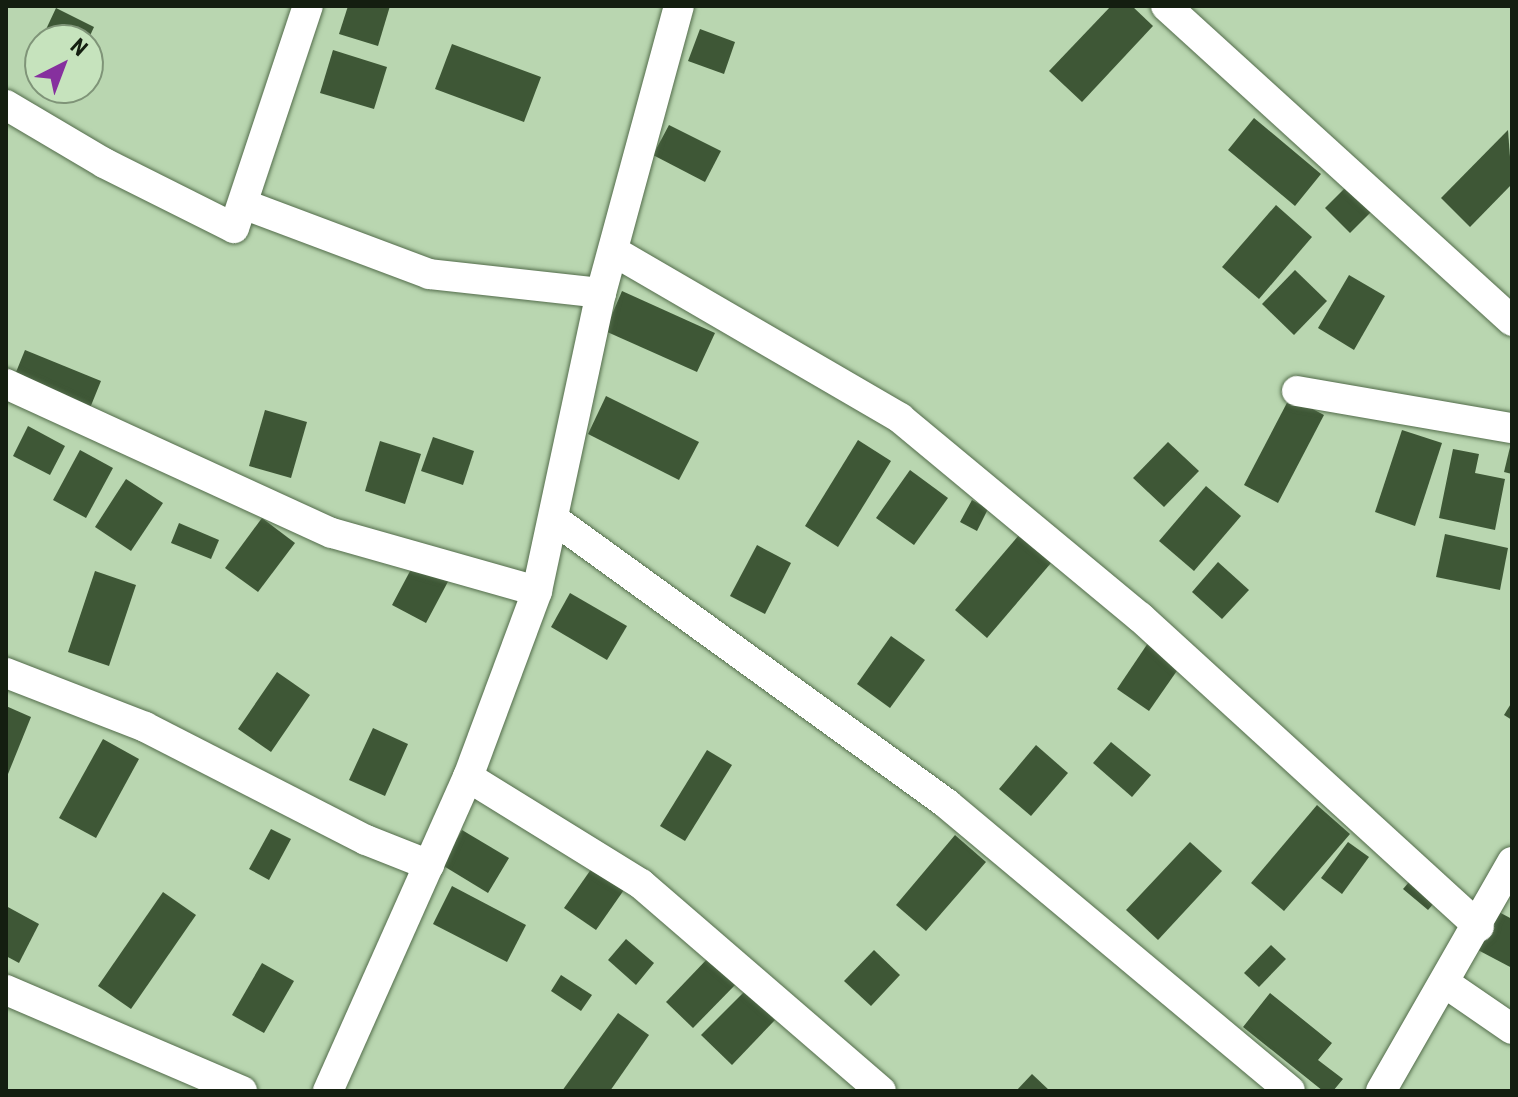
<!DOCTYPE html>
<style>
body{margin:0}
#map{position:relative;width:1518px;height:1097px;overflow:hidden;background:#b9d6b0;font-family:"Roboto Condensed",sans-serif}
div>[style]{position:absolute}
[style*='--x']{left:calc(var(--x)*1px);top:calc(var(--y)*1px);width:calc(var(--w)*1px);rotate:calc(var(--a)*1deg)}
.building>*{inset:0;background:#3e5736}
.roads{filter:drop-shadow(0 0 2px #536c4b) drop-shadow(0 0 2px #536c4b)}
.street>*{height:30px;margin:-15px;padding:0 15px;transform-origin:15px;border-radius:15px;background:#fff}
span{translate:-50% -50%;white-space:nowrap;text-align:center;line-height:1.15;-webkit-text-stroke:8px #c6e3bd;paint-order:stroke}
.frame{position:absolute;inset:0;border:8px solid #141e10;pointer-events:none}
.north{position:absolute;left:24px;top:24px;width:80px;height:80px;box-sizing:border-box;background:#c6e3bd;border:2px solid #7f9478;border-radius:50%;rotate:42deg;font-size:22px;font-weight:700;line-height:32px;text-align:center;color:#141e10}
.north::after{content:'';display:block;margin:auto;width:28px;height:36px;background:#86309e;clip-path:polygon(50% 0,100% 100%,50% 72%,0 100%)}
</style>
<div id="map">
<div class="building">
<div style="clip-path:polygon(348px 6px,390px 6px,378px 46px,339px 34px)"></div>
<div style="clip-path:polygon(1111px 6px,1132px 6px,1153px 26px,1082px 102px,1049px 71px)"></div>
<div style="clip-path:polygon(56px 8px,94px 27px,88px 40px,41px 40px)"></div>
<div style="clip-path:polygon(700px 29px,735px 42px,724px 74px,688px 61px)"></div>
<div style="clip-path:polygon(40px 42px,40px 71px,29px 65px)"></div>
<div style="clip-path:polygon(452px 44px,541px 77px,524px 122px,435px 89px)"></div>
<div style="clip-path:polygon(333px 50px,387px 67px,374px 109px,320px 93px)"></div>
<div style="clip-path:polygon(1254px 118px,1321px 174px,1295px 206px,1228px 150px)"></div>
<div style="clip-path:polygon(669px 125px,721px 151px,705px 182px,653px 155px)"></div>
<div style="clip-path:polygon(1508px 130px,1512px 184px,1470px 227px,1441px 198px)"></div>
<div style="clip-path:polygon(1347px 186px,1372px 211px,1350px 233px,1325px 208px)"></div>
<div style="clip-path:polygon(1276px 205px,1312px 237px,1259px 299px,1222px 267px)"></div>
<div style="clip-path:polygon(1295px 270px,1327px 301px,1294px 335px,1262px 304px)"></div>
<div style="clip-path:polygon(1349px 275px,1385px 296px,1354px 350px,1318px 328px)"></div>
<div style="clip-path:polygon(622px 291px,715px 333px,697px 372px,605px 331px)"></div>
<div style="clip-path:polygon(25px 350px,101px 381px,90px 408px,14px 377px)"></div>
<div style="clip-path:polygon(606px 396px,699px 442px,679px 480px,588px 434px)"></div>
<div style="clip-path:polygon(1290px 397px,1324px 415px,1278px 503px,1244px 485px)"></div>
<div style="clip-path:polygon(265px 410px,307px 422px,291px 478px,249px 466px)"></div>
<div style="clip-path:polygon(28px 426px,65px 446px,50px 475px,13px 456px)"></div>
<div style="clip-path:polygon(1402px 430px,1442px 443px,1415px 526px,1375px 512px)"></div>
<div style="clip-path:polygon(433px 437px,474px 451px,463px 485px,421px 471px)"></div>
<div style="clip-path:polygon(858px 440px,891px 461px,838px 547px,805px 526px)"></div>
<div style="clip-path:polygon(380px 441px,421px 454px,405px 504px,365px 491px)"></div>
<div style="clip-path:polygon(1168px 442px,1199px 471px,1164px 507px,1133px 478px)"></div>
<div style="clip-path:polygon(1511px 443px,1512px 443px,1512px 474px,1504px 472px)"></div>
<div style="clip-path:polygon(1453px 449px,1479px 454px,1475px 473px,1505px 479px,1495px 530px,1439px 518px)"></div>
<div style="clip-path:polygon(80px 450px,113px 468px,86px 518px,53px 500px)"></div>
<div style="clip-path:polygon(910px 470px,948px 498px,914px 545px,876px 518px)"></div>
<div style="clip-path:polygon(126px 479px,163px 503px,131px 551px,95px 527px)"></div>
<div style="clip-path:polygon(1206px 486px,1241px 516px,1194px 571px,1159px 541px)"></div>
<div style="clip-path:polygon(972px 500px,988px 509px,977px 531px,960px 522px)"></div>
<div style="clip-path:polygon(262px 518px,295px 543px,258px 592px,225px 568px)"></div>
<div style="clip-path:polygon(179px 523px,219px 540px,211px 559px,171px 543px)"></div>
<div style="clip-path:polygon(1445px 534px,1508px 548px,1500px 590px,1436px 577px)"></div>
<div style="clip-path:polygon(1019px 535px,1051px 563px,987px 638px,955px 610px)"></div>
<div style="clip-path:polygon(757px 545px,791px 563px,765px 614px,730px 596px)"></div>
<div style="clip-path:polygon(417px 558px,451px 576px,426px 623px,392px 605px)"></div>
<div style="clip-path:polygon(1218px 562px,1249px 590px,1222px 619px,1192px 592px)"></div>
<div style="clip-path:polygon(95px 571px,136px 585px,109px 666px,68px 652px)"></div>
<div style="clip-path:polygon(570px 593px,627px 626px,607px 660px,551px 627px)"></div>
<div style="clip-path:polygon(891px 636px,925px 660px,890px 708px,857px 684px)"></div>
<div style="clip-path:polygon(1148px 643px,1181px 665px,1149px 711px,1117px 689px)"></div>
<div style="clip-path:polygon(277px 672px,310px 695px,271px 752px,238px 729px)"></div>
<div style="clip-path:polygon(1512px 702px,1512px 720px,1504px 715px)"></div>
<div style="clip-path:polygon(6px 706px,31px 717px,6px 779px)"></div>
<div style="clip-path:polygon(373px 728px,408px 744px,385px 796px,349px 780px)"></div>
<div style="clip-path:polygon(103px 739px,139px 759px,96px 838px,59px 818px)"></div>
<div style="clip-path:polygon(1111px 742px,1151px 775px,1132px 797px,1093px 763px)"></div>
<div style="clip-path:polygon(1036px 745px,1068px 773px,1031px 816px,999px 789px)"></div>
<div style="clip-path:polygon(707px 750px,732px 765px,685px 841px,660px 826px)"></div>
<div style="clip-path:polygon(1317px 805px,1350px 834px,1284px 911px,1251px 883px)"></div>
<div style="clip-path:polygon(271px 829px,291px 839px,269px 880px,249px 869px)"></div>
<div style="clip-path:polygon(462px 830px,509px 858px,488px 893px,442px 865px)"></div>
<div style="clip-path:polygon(955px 835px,986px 862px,926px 931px,896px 905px)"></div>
<div style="clip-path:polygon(1190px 842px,1222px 871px,1158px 940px,1126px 910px)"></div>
<div style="clip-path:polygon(1348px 842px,1369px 857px,1342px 894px,1321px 878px)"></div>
<div style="clip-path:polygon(594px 865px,626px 887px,596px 930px,564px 908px)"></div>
<div style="clip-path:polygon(1416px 874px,1441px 895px,1428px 910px,1403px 889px)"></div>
<div style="clip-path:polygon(452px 886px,526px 925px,507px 962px,433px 924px)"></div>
<div style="clip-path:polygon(163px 892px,196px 915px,131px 1009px,98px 986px)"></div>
<div style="clip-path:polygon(6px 906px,39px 924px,19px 963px,6px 956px)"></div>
<div style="clip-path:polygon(1497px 911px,1512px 919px,1512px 968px,1476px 949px)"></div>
<div style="clip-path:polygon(626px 939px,654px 963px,636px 985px,608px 960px)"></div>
<div style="clip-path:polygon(1271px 945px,1286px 959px,1259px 987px,1244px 973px)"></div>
<div style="clip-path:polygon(874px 950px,900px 975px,871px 1006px,844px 981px)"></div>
<div style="clip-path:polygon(709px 957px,737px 983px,693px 1028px,666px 1002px)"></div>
<div style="clip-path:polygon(262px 963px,294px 981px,264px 1033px,232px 1015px)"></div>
<div style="clip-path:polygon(561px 975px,592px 995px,581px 1011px,551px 991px)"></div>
<div style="clip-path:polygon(745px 991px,775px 1020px,732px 1065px,701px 1035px)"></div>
<div style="clip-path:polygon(1270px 993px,1332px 1043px,1318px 1060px,1343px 1079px,1333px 1091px,1323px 1091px,1243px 1027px)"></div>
<div style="clip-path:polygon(618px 1013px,649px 1035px,610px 1091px,562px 1091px)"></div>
<div style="clip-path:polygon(1032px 1074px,1050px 1091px,1016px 1091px)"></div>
</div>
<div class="roads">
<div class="street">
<div style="--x:1166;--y:6;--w:468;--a:42.3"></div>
<div style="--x:6;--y:105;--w:114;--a:30.6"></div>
<div style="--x:104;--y:163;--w:145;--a:26.6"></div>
<div style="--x:234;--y:228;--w:234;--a:-71.6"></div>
<div style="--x:243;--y:204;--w:199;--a:20.6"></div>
<div style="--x:429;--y:274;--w:173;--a:6.3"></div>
<div style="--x:615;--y:252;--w:330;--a:30.2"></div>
<div style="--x:900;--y:418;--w:312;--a:39.7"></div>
<div style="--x:1140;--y:617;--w:459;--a:42.4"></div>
<div style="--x:6;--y:384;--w:358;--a:24.6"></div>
<div style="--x:332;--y:533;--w:213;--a:15.8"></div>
<div style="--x:1297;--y:391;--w:218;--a:9.8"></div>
<div style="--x:555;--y:520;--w:484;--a:35.9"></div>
<div style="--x:947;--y:804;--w:447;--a:39.9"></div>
<div style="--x:6;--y:673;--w:149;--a:21.2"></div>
<div style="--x:145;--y:727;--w:248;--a:27.1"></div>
<div style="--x:366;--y:840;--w:68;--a:21.6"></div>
<div style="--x:468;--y:777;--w:203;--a:31.7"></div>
<div style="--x:641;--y:884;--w:317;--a:40.8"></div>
<div style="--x:1445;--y:983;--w:81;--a:34.5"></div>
<div style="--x:6;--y:990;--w:257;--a:23.2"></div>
<div style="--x:328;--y:1091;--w:344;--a:-66"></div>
<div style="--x:468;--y:777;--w:198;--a:-69.6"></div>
<div style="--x:537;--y:591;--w:305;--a:-77.9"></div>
<div style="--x:601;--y:293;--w:297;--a:-74.8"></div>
<div style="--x:1381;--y:1091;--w:264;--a:-60.2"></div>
</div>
</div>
<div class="frame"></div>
<div class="north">N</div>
</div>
